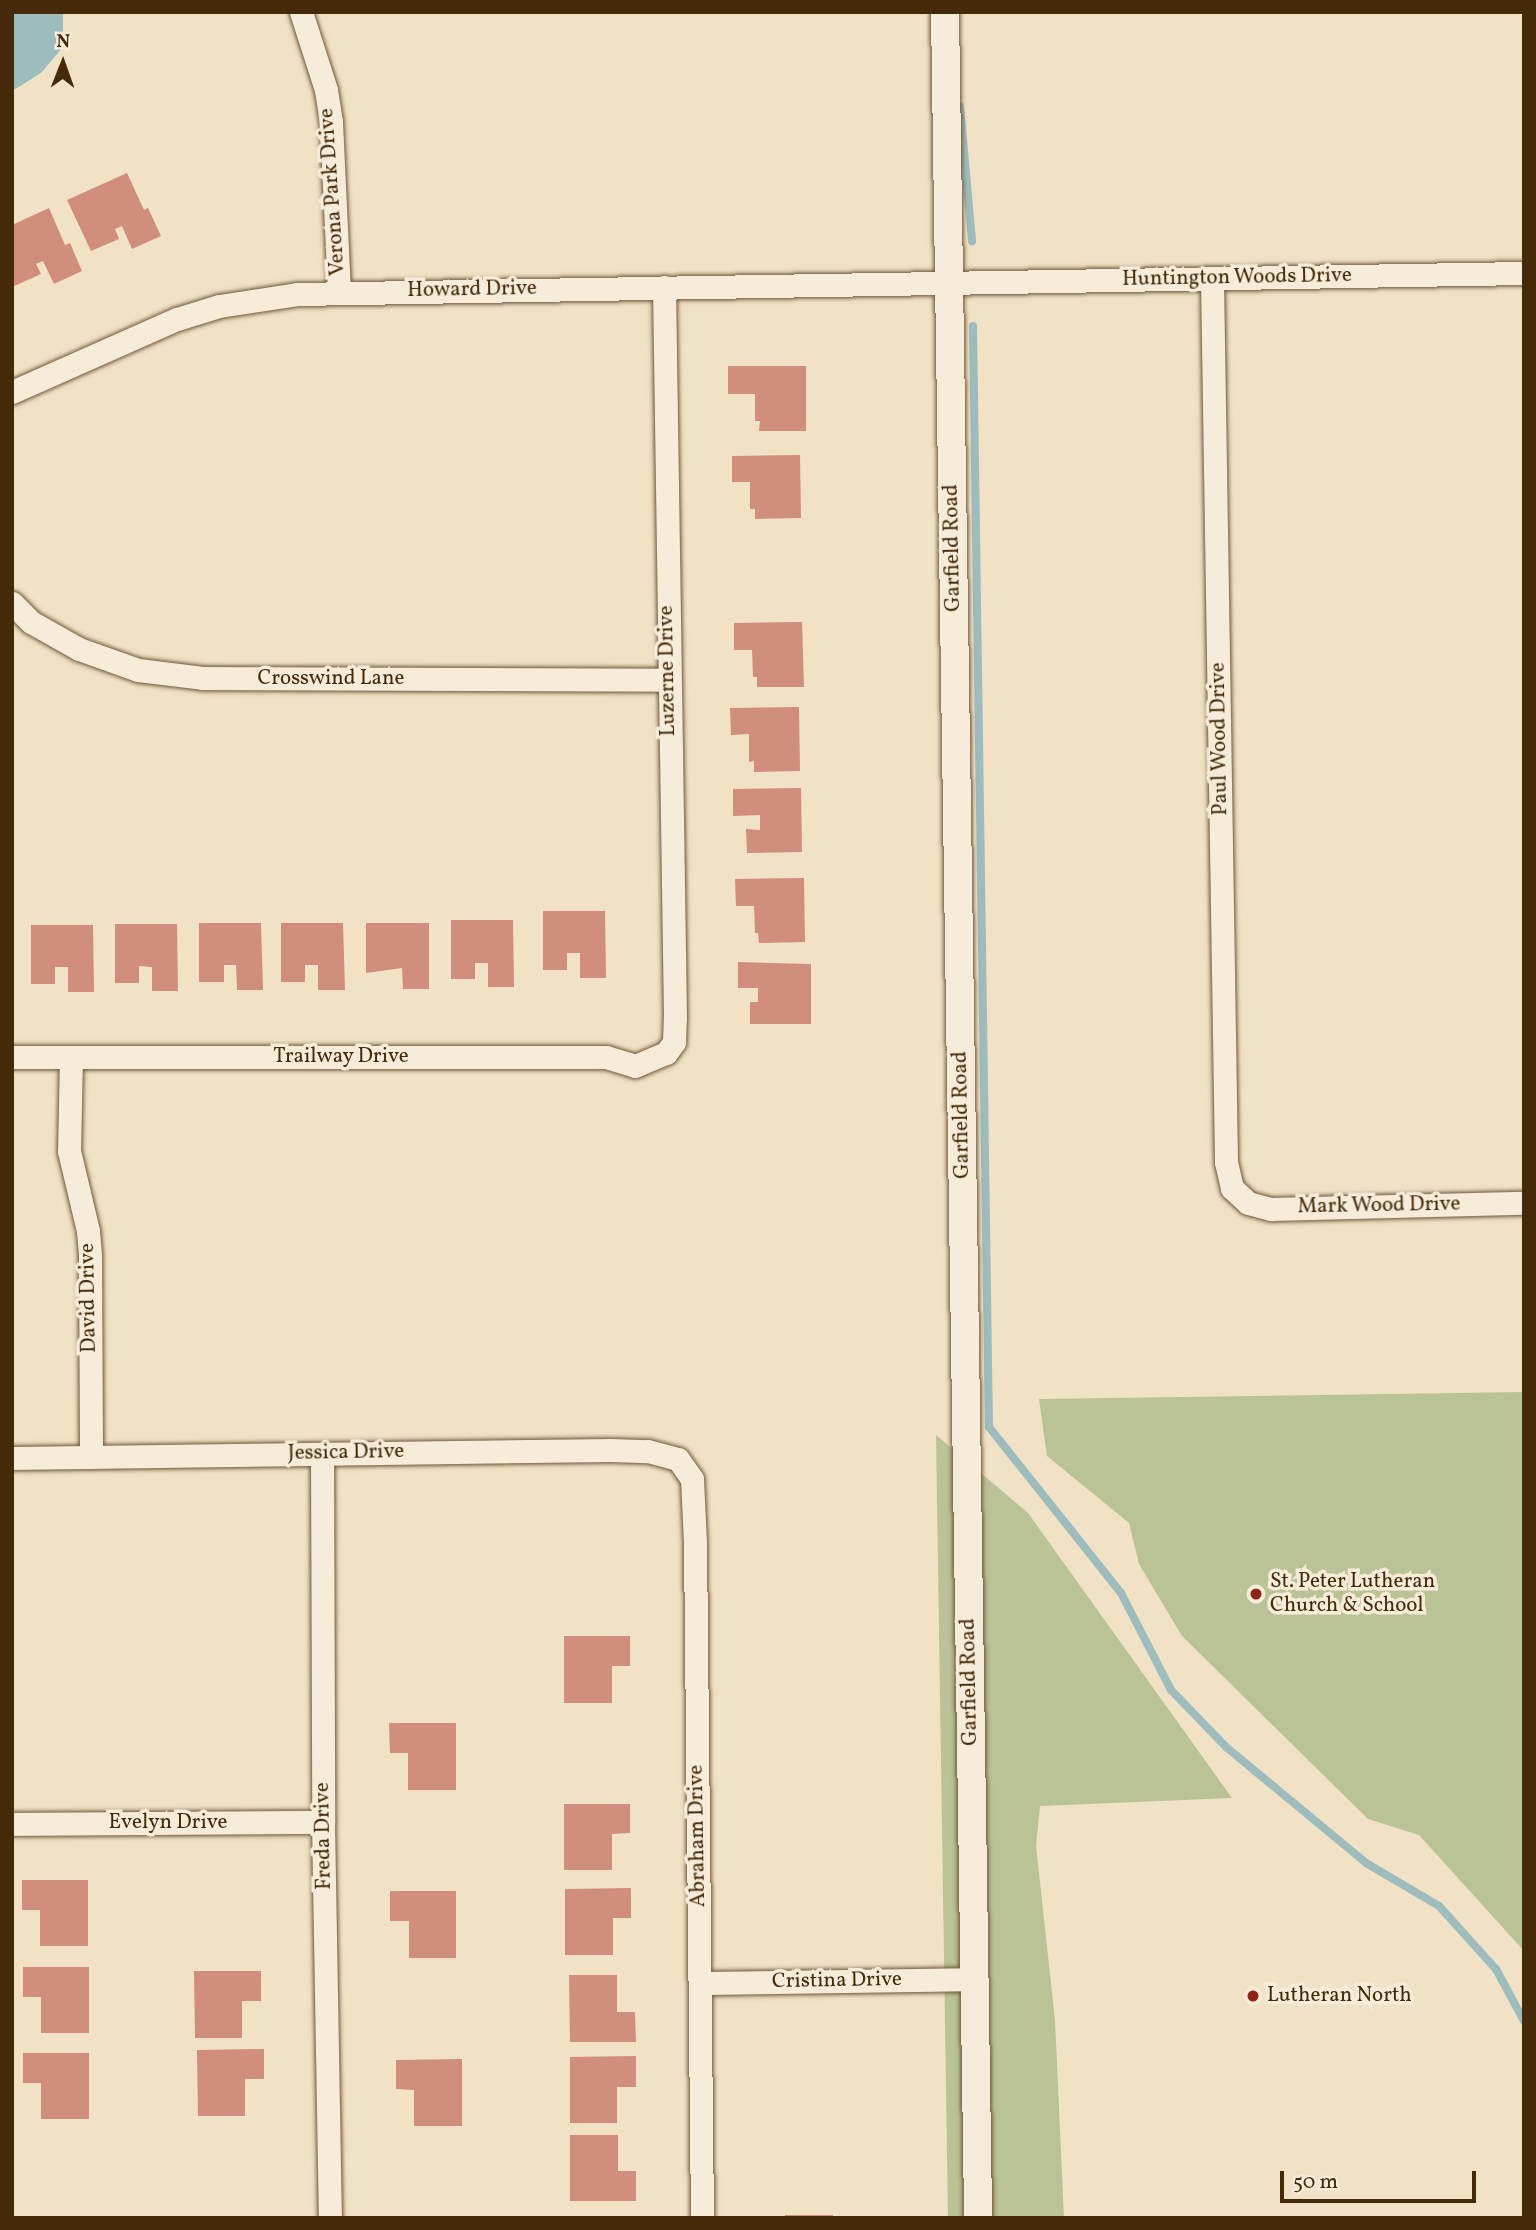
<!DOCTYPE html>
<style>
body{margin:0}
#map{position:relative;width:1536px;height:2230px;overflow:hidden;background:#f1e1c5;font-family:Vollkorn,serif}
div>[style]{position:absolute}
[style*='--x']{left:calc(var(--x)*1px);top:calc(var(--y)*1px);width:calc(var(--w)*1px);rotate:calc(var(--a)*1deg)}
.green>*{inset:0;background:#b9c396}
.water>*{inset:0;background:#9dbcbd}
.stream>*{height:8px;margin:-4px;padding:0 4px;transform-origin:4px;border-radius:4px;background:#9dbcbd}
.building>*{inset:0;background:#d18e7d}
.roads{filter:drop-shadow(0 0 2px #6f5838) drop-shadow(0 0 2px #6f5838)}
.minor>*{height:23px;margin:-11.5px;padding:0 11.5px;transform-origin:11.5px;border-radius:11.5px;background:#f6ecd9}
.tertiary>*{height:28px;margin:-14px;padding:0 14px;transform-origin:14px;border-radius:14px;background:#f6ecd9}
.dots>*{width:19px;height:19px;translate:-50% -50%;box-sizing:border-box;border:4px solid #f6ecd9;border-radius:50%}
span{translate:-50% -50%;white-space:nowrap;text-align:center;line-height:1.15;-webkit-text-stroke:7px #f6ecd9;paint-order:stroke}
.street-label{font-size:21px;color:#442a09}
.poi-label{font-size:21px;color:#442a09}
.left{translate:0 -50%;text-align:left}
.frame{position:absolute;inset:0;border:14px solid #442a09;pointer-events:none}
.north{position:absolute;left:28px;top:28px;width:70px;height:70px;-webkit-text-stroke:5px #f6ecd9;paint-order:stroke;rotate:1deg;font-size:19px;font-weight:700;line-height:28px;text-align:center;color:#442a09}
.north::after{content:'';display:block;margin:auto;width:24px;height:32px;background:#442a09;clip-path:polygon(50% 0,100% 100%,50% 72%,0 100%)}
.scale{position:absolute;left:1280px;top:2171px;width:196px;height:32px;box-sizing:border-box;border:4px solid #442a09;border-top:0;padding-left:9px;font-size:21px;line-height:24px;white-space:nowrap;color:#442a09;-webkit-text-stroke:5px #f6ecd9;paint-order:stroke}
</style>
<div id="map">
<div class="green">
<div style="clip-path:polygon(1524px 1392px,1524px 1951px,1419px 1835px,1368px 1819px,1182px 1636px,1139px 1564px,1129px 1523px,1047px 1456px,1039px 1399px)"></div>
<div style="clip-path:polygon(936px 1435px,1028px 1513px,1232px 1798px,1040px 1806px,1036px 1846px,1055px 2020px,1064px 2218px,948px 2218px)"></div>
</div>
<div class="water">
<div style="clip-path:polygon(12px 12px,63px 12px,63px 47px,41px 73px,12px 91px)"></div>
</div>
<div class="stream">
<div style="--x:960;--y:106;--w:136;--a:84.9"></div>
<div style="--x:973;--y:326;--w:1101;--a:89.17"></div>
<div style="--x:989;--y:1427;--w:212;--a:51.5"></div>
<div style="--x:1121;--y:1593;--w:109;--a:62.7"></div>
<div style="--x:1171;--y:1690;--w:79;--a:46"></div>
<div style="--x:1226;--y:1747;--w:182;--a:39.6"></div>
<div style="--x:1366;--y:1863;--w:85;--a:30.5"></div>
<div style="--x:1439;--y:1906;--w:85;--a:47.9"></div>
<div style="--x:1496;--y:1969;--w:59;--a:61.7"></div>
</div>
<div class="building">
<div style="clip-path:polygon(127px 173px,144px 210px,148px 208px,161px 236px,132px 249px,122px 226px,115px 229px,119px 239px,91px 251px,67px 200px)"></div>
<div style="clip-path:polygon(49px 208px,65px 245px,70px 243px,82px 271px,54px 284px,43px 261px,36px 264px,41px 274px,12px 287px,12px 225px)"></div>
<div style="clip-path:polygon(728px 366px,806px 366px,806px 431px,759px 431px,760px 421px,755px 421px,755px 394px,728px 394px)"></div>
<div style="clip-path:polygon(800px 455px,801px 518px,755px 519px,755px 509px,750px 509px,750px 482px,732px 482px,732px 456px)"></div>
<div style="clip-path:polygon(802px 622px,804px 687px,757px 687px,757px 677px,753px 677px,752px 650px,734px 650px,734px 623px)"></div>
<div style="clip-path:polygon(799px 707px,800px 771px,754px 772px,754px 761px,749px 762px,749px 734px,731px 735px,730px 708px)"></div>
<div style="clip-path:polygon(801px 788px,802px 852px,747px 853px,746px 829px,760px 830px,760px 815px,733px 816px,733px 789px)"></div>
<div style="clip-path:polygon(804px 878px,805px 942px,759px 943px,758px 933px,755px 933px,754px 906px,736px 906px,735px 879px)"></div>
<div style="clip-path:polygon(543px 911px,605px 911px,606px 978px,580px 978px,580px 953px,567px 953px,567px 970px,543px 970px)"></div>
<div style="clip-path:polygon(451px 920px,513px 920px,514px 987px,488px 987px,488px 963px,475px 963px,475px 979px,451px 979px)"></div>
<div style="clip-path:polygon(199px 923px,261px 923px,263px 990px,237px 990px,236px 965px,224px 965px,224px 982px,199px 982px)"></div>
<div style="clip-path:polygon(281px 923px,343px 923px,345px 990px,318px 990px,318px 965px,305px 965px,305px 982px,281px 982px)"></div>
<div style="clip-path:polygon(366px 923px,429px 923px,429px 989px,403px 989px,402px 968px,366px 973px)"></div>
<div style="clip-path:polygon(115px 924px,177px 924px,178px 991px,152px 991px,152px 967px,139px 966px,139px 983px,115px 983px)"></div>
<div style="clip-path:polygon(31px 925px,93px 925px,94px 992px,68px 992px,68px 967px,55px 967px,55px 984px,31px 984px)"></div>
<div style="clip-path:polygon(738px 962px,811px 964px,811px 1024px,750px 1024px,750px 1002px,758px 1002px,758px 988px,738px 988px)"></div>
<div style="clip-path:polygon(564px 1636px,630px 1636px,630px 1666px,612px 1666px,612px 1703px,564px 1703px)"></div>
<div style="clip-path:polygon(389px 1723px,456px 1723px,456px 1790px,408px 1790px,408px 1753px,390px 1753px)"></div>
<div style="clip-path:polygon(564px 1804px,630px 1804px,630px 1833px,612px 1834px,612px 1870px,564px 1870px)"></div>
<div style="clip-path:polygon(22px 1880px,88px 1880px,88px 1946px,40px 1946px,40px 1910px,22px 1910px)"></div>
<div style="clip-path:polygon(631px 1888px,631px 1918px,613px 1918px,613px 1955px,565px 1955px,565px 1889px)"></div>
<div style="clip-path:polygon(390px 1891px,456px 1891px,456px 1958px,409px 1958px,409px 1921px,390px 1921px)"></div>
<div style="clip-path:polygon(23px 1967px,89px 1967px,89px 2033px,41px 2033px,41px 1997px,23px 1997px)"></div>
<div style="clip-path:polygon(194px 1971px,261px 1971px,261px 2001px,242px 2001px,242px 2038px,195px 2038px)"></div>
<div style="clip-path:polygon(569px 1975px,617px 1975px,617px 2012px,635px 2012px,636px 2042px,570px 2042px)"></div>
<div style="clip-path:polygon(264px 2049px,264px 2079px,245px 2079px,245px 2116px,198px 2116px,197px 2050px)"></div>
<div style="clip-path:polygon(23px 2053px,89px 2053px,89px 2119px,41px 2119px,41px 2083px,23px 2083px)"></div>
<div style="clip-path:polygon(636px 2056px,636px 2087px,617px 2087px,617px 2123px,570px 2123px,570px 2057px)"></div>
<div style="clip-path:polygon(462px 2059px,462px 2126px,414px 2126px,414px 2090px,396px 2089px,396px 2060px)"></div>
<div style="clip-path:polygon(570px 2135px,618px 2135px,618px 2171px,636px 2171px,636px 2201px,570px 2201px)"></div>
<div style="clip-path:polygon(785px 2215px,833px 2215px,833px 2218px,785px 2218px)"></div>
</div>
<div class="roads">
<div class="minor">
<div style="--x:301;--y:12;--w:82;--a:72.2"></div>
<div style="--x:326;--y:90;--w:32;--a:81"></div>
<div style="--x:331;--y:122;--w:170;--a:87.3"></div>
<div style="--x:1212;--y:279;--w:883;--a:89.09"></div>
<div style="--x:1226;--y:1162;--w:27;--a:77"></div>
<div style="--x:1232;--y:1188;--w:22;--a:43"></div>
<div style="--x:1248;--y:1203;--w:24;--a:15"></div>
<div style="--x:1271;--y:1209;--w:253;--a:-1.4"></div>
<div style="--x:12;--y:392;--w:180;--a:-23.9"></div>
<div style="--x:177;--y:319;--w:44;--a:-17.2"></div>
<div style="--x:219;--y:306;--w:79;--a:-8.7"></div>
<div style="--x:297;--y:294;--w:1227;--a:-0.98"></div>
<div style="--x:12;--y:603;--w:27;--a:45"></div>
<div style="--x:31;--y:622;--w:55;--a:29.4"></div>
<div style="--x:79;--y:649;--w:63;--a:19.6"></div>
<div style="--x:138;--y:670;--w:65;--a:7"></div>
<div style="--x:203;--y:678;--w:465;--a:0.2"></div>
<div style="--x:12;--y:1057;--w:594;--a:0"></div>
<div style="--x:606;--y:1057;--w:30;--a:17"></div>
<div style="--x:635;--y:1066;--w:34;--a:-23"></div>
<div style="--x:666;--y:1053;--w:14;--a:-54"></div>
<div style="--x:674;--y:1042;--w:24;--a:-88"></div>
<div style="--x:675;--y:1018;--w:731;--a:-90.86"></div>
<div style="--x:71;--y:1057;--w:94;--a:91.2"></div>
<div style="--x:69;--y:1151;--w:82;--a:76.6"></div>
<div style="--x:88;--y:1231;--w:25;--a:85"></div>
<div style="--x:90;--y:1256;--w:201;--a:89.7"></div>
<div style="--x:322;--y:1454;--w:368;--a:89.8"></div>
<div style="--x:323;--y:1822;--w:396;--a:89"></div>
<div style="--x:12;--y:1458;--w:598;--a:-0.77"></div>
<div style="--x:610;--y:1450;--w:38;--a:2"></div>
<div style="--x:648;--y:1451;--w:31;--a:15"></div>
<div style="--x:678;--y:1459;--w:24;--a:55"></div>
<div style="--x:692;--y:1479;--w:63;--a:87.3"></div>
<div style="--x:695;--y:1542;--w:676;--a:89.41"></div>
<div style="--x:12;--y:1824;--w:311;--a:-0.4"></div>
<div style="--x:700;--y:1983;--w:274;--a:-0.8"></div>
</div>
<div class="tertiary">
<div style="--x:945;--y:12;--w:2206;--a:89.14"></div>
</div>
</div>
<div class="dots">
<div style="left:1256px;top:1594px;background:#8f2418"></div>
<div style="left:1253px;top:1996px;background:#8f2418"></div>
</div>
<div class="street-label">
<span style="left:333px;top:192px;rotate:-94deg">Verona Park Drive</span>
<span style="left:1237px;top:278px;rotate:-1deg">Huntington Woods Drive</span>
<span style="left:472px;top:290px;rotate:-1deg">Howard Drive</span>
<span style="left:953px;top:548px;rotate:-91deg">Garfield Road</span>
<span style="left:668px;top:671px;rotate:-91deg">Luzerne Drive</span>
<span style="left:331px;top:679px">Crosswind Lane</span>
<span style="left:1220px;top:739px;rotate:-91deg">Paul Wood Drive</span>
<span style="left:341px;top:1057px">Trailway Drive</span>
<span style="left:962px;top:1115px;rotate:-91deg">Garfield Road</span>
<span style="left:1379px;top:1206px;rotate:-1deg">Mark Wood Drive</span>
<span style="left:89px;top:1298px;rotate:-91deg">David Drive</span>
<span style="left:346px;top:1453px;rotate:-1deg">Jessica Drive</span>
<span style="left:970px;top:1682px;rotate:-91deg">Garfield Road</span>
<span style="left:168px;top:1823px">Evelyn Drive</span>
<span style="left:324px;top:1836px;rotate:-91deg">Freda Drive</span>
<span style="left:698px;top:1836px;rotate:-91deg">Abraham Drive</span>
<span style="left:837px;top:1981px;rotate:-1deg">Cristina Drive</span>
</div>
<div class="poi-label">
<span class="left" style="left:1270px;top:1594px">St. Peter Lutheran<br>Church &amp; School</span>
<span class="left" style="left:1267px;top:1996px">Lutheran North</span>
</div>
<div class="frame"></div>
<div class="north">N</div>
<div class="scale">50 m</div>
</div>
